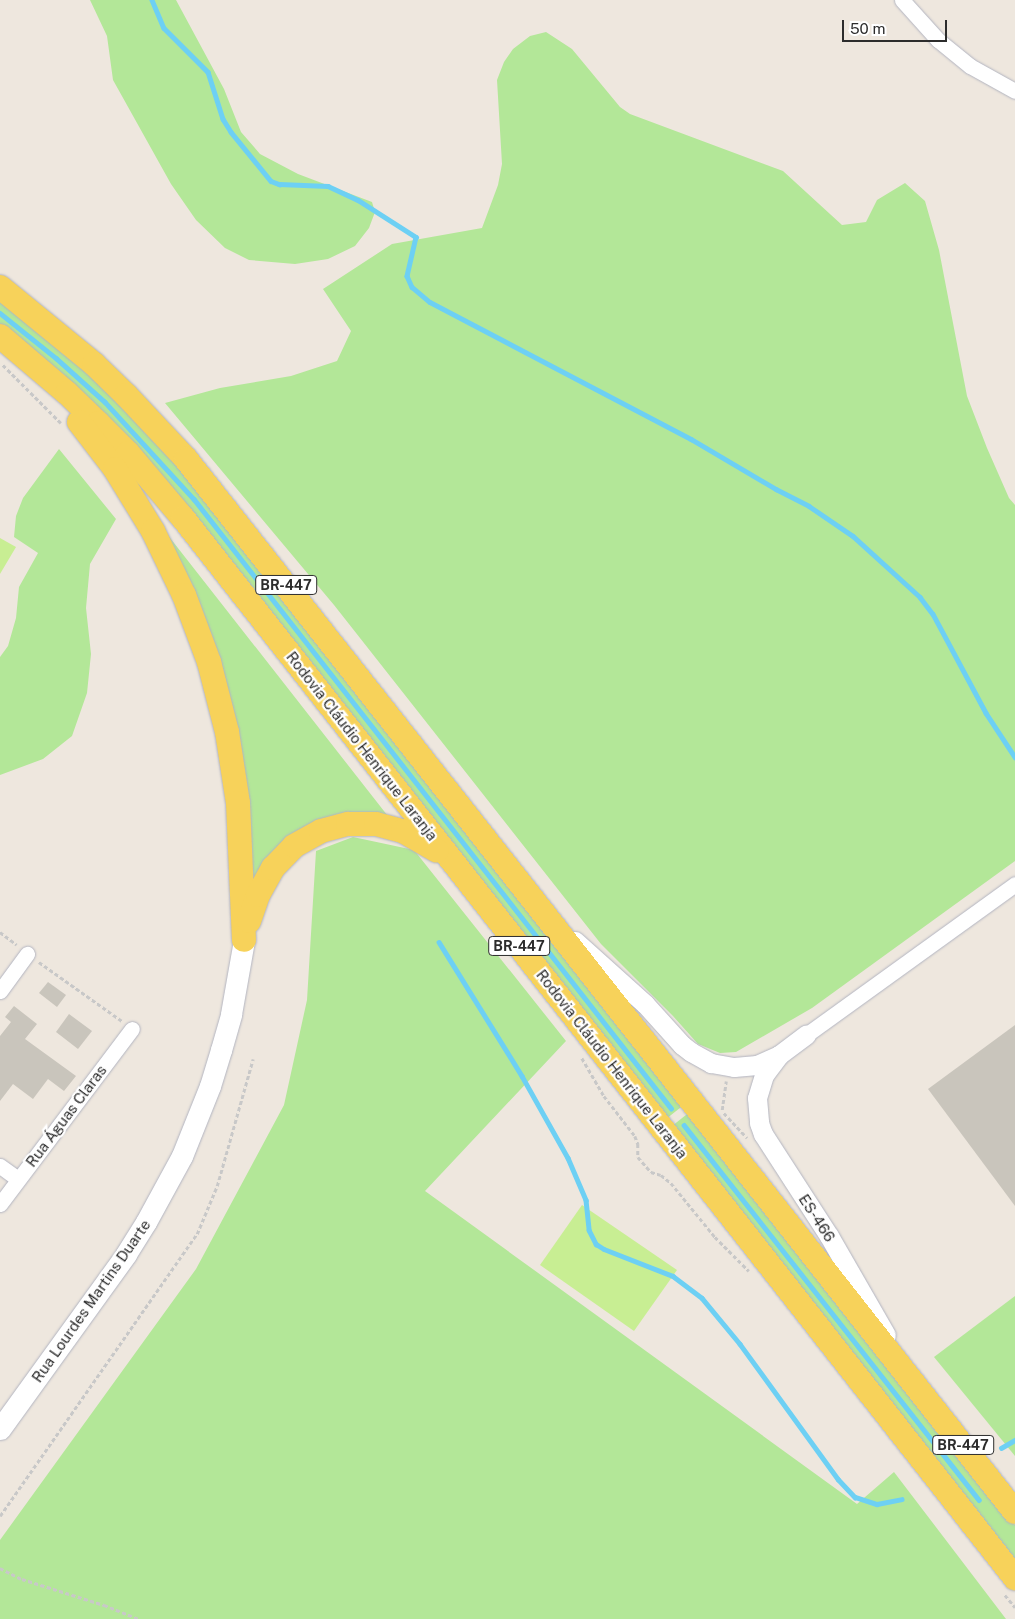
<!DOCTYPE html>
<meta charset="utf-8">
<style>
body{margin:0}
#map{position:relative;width:1015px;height:1619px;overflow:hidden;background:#eee7de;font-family:"Public Sans",sans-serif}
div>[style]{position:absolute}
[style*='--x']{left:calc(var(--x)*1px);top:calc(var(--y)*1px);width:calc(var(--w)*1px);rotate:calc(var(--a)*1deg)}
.green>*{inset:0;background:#b3e798}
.pitch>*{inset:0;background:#c8ee93}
.stream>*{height:4.5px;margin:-2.25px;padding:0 2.25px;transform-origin:2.25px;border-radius:2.25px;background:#6dd0f4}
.building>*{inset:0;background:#c9c5bc}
.path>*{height:2.5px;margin-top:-1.25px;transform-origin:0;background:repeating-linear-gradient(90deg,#c8c8c8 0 4px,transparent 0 6.5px)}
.roads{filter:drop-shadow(0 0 1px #b2b4c0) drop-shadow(0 0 1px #b2b4c0)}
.minor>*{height:15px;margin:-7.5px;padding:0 7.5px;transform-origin:7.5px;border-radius:7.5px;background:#fff}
.tertiary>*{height:19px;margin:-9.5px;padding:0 9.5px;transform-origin:9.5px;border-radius:9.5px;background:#fff}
.secondary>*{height:21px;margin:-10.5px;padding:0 10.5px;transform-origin:10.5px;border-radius:10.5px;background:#fff}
.primary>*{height:24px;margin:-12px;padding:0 12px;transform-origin:12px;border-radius:12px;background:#f7d25a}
span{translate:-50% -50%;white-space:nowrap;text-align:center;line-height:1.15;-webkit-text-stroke:4.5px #fff;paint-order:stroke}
.shield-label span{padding:1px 4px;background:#fff;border:1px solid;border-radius:4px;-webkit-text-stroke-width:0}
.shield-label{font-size:14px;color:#2c2c2c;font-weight:700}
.street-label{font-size:15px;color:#2c2c2c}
.scale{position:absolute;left:842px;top:20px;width:105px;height:22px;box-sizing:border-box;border:2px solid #2c2c2c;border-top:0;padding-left:6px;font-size:15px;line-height:18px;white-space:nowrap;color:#2c2c2c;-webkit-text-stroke:4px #fff;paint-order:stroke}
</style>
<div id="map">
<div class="green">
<div style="clip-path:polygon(90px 0,176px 0,224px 89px,241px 132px,260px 154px,298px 174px,372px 202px,375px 212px,369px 228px,355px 246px,328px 259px,295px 264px,249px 260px,225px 248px,196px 220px,171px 184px,113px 80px,107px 36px)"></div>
<div style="clip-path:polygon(546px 32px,572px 49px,620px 107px,630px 114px,783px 171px,842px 225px,866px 222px,877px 200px,905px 183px,925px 201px,939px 250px,967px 396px,987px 448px,1009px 498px,1015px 505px,1015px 861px,812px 1008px,736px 1052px,720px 1053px,698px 1044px,673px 1016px,601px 944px,334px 605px,165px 403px,220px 388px,291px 376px,337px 361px,351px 331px,323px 289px,392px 244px,482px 228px,498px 185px,502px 164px,497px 80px,504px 62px,513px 49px,530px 36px)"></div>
<div style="clip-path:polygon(0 297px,21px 313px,151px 431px,685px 1104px,666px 1119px,189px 511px,0 327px)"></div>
<div style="clip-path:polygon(59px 449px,116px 519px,90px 564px,86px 608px,91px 654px,87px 693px,72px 736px,43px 759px,0 775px,0 657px,8px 646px,16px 618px,19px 587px,38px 553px,14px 537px,16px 516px,23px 498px)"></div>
<div style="clip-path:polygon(156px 520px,391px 820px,361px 817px,249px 889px,249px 823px)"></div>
<div style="clip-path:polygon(353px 837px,414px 850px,566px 1041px,425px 1191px,857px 1504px,894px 1472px,1006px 1619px,0 1619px,0 1540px,196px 1269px,284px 1105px,307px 1000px,316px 851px)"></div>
<div style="clip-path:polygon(691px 1111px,1015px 1525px,1015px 1564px,672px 1126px)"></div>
<div style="clip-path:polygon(1015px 1296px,1015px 1456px,934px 1357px)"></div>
</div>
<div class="pitch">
<div style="clip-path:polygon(0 538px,16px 547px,0 574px)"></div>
<div style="clip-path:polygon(582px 1205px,677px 1270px,634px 1331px,540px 1265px)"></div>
</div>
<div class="stream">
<div style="--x:152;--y:0;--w:30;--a:67"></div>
<div style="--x:164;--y:28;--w:62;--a:45"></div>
<div style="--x:208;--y:72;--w:49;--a:72.3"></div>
<div style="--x:223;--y:119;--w:15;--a:58"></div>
<div style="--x:231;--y:132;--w:63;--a:50.8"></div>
<div style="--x:271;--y:181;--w:9;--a:21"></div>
<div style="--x:279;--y:184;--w:49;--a:2.3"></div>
<div style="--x:328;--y:186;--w:33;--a:25"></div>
<div style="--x:358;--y:200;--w:69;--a:32.5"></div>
<div style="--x:416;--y:237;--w:40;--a:103"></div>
<div style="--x:407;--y:276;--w:12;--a:66"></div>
<div style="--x:412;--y:287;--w:23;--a:40"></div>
<div style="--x:430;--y:302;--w:295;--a:27.7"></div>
<div style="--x:691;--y:439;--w:99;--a:30.5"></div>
<div style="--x:776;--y:489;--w:37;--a:27"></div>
<div style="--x:809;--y:506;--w:53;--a:34.3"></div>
<div style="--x:853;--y:536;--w:91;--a:42.3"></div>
<div style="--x:920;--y:597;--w:21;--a:53"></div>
<div style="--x:933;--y:614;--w:112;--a:61.8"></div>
<div style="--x:986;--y:713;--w:53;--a:56.6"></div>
<div style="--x:0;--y:313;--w:72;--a:38.8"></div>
<div style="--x:56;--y:358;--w:66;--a:41.9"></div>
<div style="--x:105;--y:402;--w:132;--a:47.5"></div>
<div style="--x:194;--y:499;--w:774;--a:51.93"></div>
<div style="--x:439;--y:942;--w:158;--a:58.2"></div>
<div style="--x:522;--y:1076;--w:94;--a:60.7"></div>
<div style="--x:568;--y:1158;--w:46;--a:66.8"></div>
<div style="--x:586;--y:1200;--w:30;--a:84"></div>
<div style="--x:589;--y:1230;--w:16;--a:63"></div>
<div style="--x:596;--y:1244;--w:9;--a:32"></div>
<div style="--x:604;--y:1249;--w:74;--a:21.4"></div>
<div style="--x:673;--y:1276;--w:36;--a:37"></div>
<div style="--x:702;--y:1298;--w:60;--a:50.4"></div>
<div style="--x:740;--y:1344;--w:167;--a:54"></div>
<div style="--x:838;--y:1479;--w:25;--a:47"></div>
<div style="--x:855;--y:1497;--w:23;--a:18"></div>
<div style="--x:877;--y:1504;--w:25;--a:-11"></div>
<div style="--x:684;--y:1125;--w:477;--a:51.8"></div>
<div style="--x:1001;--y:1448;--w:16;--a:-30"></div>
</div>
<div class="building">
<div style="clip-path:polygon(48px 982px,66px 995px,57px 1007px,39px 993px)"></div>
<div style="clip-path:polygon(14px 1006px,37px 1024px,25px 1039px,76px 1076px,64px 1091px,48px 1079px,33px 1099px,13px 1084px,0 1101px,0 1036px,11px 1022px,5px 1017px)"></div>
<div style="clip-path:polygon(69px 1014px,92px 1031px,78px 1049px,56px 1032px)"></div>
<div style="clip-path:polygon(1015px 1025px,1015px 1206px,928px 1089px)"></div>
</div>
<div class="path">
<div style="--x:3;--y:365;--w:82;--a:45"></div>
<div style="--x:0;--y:932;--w:21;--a:37"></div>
<div style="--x:39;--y:962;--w:102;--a:35.4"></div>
<div style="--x:582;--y:1058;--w:44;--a:59.9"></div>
<div style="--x:604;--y:1096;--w:51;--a:52.2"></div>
<div style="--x:635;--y:1136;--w:9;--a:69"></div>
<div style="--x:638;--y:1144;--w:13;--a:90"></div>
<div style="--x:638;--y:1157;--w:20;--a:49"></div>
<div style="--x:651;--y:1172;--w:10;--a:17"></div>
<div style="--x:661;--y:1175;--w:13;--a:39"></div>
<div style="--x:671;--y:1183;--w:70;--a:50.8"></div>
<div style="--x:715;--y:1237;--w:48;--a:45"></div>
<div style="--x:722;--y:1110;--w:29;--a:-82"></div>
<div style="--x:724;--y:1113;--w:34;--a:47"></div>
<div style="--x:0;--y:1516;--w:344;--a:-55.1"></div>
<div style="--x:197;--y:1234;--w:52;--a:-67.4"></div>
<div style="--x:217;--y:1186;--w:132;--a:-74.2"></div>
<div style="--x:0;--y:1568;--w:25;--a:27"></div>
<div style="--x:22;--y:1579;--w:86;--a:17.6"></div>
<div style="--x:104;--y:1605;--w:38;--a:22"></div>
<div style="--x:1005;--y:1595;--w:16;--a:50"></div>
</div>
<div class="roads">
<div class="minor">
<div style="--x:902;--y:0;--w:54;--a:48"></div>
<div style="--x:938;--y:40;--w:41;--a:39.1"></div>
<div style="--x:970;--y:66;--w:51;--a:29.1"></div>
<div style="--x:0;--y:991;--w:46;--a:-53.9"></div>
<div style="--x:806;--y:1035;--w:258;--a:-35.8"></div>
<div style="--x:0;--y:1166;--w:22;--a:36"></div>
<div style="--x:0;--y:1204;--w:219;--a:-53"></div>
</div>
<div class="tertiary">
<div style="--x:575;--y:941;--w:94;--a:42"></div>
<div style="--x:645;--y:1004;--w:55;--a:47.9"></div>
<div style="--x:682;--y:1045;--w:11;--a:38"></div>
<div style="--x:691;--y:1052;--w:23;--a:29"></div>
<div style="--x:711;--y:1063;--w:23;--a:10"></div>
<div style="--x:734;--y:1067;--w:23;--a:-5"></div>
<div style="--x:757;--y:1065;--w:24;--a:-24"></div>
<div style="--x:779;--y:1055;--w:34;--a:-37"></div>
<div style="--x:779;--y:1055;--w:25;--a:127"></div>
<div style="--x:764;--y:1075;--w:24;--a:107"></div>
<div style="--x:757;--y:1098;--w:25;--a:85"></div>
<div style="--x:759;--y:1123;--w:12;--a:70"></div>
<div style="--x:763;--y:1134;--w:121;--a:57.1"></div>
<div style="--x:829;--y:1236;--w:114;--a:60.1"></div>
</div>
<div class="secondary">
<div style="--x:0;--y:1429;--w:216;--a:-54.2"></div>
<div style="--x:126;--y:1254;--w:38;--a:-58"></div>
<div style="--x:146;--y:1222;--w:75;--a:-61.4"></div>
<div style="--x:182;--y:1156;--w:75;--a:-68.2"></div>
<div style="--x:210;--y:1086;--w:38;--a:-73"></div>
<div style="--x:221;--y:1050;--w:37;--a:-74"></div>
<div style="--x:231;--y:1014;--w:75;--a:-80"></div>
</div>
<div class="primary">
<div style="--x:0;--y:287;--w:122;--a:39.3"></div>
<div style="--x:94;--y:364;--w:45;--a:44.1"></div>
<div style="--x:126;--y:395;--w:88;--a:46.8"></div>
<div style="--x:186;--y:459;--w:1340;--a:51.79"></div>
<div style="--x:0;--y:336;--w:88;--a:40.4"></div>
<div style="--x:67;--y:393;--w:43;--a:44.1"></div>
<div style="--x:98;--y:423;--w:42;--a:45"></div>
<div style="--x:128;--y:453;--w:85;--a:49.8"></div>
<div style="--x:183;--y:518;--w:1348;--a:51.87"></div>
<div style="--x:79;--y:422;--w:59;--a:52.5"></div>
<div style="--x:115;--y:469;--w:73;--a:58.5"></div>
<div style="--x:153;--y:531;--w:71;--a:64.2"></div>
<div style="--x:184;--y:595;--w:72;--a:69.5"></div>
<div style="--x:209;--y:662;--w:72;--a:75.6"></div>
<div style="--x:227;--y:732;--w:72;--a:81.2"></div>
<div style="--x:238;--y:803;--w:137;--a:87.5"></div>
<div style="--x:249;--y:921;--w:28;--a:-71"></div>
<div style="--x:258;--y:895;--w:31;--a:-61"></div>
<div style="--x:273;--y:868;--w:30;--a:-46"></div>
<div style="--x:294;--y:846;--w:31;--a:-29"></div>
<div style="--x:321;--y:831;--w:28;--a:-15"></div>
<div style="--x:348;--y:824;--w:28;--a:0"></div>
<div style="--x:376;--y:824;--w:28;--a:15"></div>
<div style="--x:403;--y:831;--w:39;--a:30"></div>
</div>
</div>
<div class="shield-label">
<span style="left:286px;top:585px">BR-447</span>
<span style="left:519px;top:946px">BR-447</span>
<span style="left:963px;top:1445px">BR-447</span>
</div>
<div class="street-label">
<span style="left:362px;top:746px;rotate:52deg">Rodovia Cláudio Henrique Laranja</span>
<span style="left:612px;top:1064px;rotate:52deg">Rodovia Cláudio Henrique Laranja</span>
<span style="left:66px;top:1116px;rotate:-53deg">Rua Águas Claras</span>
<span style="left:817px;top:1218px;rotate:57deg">ES-466</span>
<span style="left:91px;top:1301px;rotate:-55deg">Rua Lourdes Martins Duarte</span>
</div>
<div class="scale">50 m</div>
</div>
